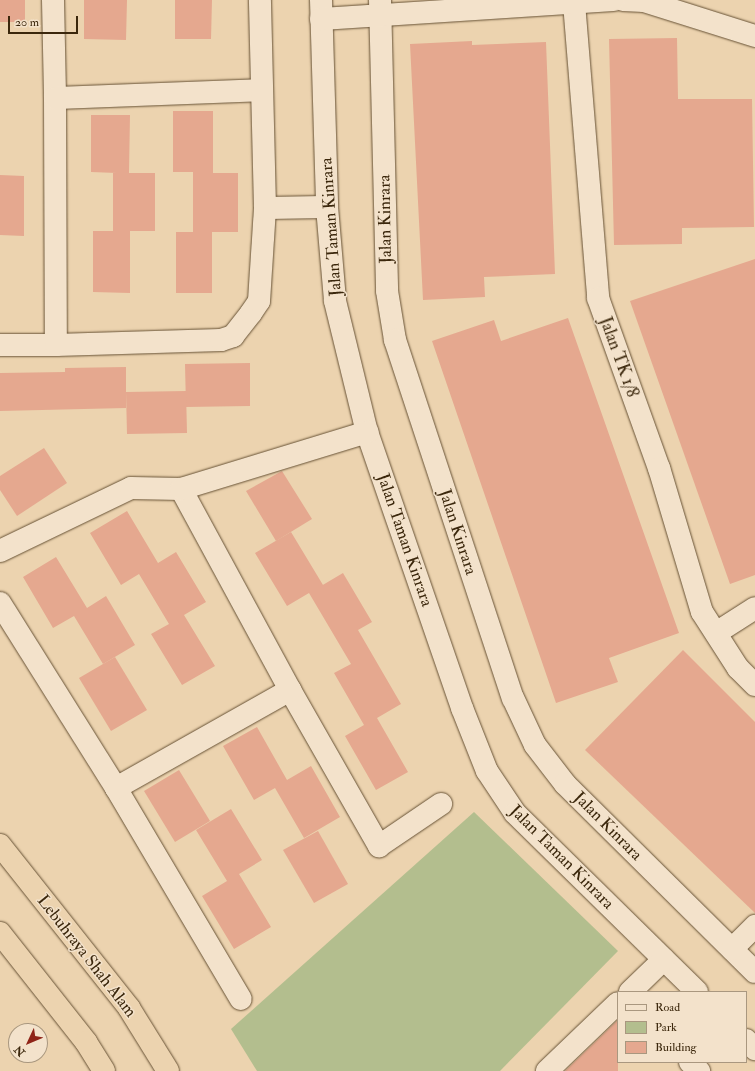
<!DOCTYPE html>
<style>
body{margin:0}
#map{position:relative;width:755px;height:1071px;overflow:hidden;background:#ecd3af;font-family:"IM FELL Double Pica",serif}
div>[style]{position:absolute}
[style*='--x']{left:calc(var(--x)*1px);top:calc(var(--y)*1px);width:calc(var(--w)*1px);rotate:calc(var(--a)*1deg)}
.green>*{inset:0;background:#b3be8e}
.building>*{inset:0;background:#e5a88f}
.roads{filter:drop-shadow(0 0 1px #675235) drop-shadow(0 0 1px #675235)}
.minor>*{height:22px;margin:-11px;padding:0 11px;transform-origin:11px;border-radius:11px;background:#f3e2cb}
.highway>*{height:22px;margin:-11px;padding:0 11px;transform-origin:11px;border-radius:11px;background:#ecd3af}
span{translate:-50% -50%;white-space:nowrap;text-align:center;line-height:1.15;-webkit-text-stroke:3px #f3e2cb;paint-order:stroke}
.street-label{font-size:17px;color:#3b270c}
.legend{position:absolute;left:617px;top:991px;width:130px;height:72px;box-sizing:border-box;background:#f3e2cb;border:1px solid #a9977f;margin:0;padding:5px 7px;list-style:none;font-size:12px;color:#3b270c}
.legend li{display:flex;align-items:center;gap:8px;height:20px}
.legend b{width:20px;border:1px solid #a9977f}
.north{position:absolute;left:8px;top:1023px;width:40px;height:40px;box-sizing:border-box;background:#f3e2cb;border:1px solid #a9977f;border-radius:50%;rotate:226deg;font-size:11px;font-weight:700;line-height:16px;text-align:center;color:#3b270c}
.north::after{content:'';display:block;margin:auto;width:14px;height:18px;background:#8f2418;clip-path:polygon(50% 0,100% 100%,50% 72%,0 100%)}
.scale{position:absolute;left:8px;top:16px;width:70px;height:18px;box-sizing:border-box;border:2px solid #3b270c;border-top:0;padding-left:5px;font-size:12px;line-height:14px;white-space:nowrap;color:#3b270c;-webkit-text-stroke:3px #f3e2cb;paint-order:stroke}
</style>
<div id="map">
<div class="green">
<div style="clip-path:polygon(474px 812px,618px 951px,500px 1071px,257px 1071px,231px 1029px)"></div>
</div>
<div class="building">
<div style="clip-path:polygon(0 0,25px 0,25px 22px,0 22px)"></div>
<div style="clip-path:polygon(84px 0,127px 0,126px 40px,84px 39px)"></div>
<div style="clip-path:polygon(175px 0,212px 0,211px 39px,175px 39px)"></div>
<div style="clip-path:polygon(677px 38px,678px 99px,752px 99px,754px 227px,682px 228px,682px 244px,614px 245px,609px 39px)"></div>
<div style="clip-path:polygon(472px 41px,472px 45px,546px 42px,555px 274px,484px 277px,485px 297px,423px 300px,410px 44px)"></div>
<div style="clip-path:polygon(173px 111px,213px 111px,213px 173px,238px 173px,238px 232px,212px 232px,212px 293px,176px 293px,176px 232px,193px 232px,193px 172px,173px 172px)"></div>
<div style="clip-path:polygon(91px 115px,130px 115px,129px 173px,155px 173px,155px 231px,130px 231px,130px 293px,93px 292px,93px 231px,113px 231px,113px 173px,117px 173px,91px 172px)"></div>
<div style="clip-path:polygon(0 175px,24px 176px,24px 236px,0 235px)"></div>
<div style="clip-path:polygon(755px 259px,755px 575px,730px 584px,630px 301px)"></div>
<div style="clip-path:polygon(568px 318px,679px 633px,609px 658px,618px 682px,556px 703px,432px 341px,494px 320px,501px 341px)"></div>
<div style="clip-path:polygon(250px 363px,250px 406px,186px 407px,185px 364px)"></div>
<div style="clip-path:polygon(126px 367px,126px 408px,0 411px,0 373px,65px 372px,65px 368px)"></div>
<div style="clip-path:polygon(186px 391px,187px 433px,127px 434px,126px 392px)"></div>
<div style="clip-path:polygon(44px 448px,67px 483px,17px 516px,0 490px,0 476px)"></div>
<div style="clip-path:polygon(282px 471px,312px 519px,276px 541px,246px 491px)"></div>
<div style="clip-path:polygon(127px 511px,158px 563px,176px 552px,206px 602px,184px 615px,215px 666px,182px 685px,151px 634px,169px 624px,139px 574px,121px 585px,90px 533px)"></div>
<div style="clip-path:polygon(291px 532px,323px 585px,316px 589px,343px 573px,372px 622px,358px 630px,401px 704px,377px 718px,408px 772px,376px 790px,345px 736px,364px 725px,334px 673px,351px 664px,309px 593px,287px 606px,255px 553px)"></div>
<div style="clip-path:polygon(56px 557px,87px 608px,106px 596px,135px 645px,103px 664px,74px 616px,53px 628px,23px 577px)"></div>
<div style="clip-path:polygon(683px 650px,755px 722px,755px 913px,585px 750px)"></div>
<div style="clip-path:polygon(115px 657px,147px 710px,111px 731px,79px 678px)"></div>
<div style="clip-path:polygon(257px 727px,287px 780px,311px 766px,340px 817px,304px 838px,275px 788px,254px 800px,223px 746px)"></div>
<div style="clip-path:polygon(179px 770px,210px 821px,175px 842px,144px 791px)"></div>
<div style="clip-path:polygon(231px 809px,262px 860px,239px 874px,271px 927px,234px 949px,202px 896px,227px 881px,196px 830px)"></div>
<div style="clip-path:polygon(318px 831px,348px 884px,314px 903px,283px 850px)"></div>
<div style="clip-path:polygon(618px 1020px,618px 1071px,565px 1071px)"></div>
</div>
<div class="roads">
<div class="minor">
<div style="--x:53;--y:0;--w:98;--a:88.8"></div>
<div style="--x:55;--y:98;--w:247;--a:89.8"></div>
<div style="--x:321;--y:0;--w:207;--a:88.3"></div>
<div style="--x:327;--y:207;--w:94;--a:85.1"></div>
<div style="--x:335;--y:301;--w:135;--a:76.3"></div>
<div style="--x:367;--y:432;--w:292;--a:71"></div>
<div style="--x:462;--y:708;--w:68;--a:68.4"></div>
<div style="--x:487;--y:771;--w:50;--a:56.3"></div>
<div style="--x:515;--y:813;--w:255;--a:44.5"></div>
<div style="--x:380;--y:0;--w:291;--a:88.6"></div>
<div style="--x:387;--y:291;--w:50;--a:80.7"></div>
<div style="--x:395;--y:340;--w:377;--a:71.8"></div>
<div style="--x:513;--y:698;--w:52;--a:64.9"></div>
<div style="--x:535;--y:745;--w:49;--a:52.4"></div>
<div style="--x:565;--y:784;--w:267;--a:44.7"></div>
<div style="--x:623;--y:0;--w:21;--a:3"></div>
<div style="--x:644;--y:1;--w:116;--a:17.5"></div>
<div style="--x:574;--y:3;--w:296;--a:85.3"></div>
<div style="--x:598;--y:298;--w:181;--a:70.3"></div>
<div style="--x:659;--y:468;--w:150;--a:73.4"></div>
<div style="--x:702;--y:612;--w:67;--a:57.3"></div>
<div style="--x:738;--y:668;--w:24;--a:45"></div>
<div style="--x:321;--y:19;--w:293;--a:-3.7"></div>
<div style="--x:55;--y:98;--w:206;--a:-2.2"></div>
<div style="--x:265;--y:208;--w:62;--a:-0.9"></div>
<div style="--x:0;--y:345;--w:56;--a:0"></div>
<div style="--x:56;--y:345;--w:165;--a:-1.7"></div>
<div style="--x:221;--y:340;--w:13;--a:-18"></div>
<div style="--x:233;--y:336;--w:29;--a:-52"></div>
<div style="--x:251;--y:313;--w:14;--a:-56"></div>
<div style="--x:259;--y:301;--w:93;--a:-86.3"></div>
<div style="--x:265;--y:208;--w:208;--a:-91.4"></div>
<div style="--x:181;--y:489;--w:229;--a:61.5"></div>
<div style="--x:290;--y:690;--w:180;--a:60.3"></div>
<div style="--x:379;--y:846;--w:75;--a:-34.1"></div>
<div style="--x:0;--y:551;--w:145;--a:-25.7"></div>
<div style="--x:131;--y:488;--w:50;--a:1.1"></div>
<div style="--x:181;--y:489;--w:195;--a:-17"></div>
<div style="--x:0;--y:603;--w:218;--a:57.9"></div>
<div style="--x:116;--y:788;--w:245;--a:59.4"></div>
<div style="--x:716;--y:633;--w:46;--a:-32.7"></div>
<div style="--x:116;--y:788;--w:200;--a:-29.4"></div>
<div style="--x:732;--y:949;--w:33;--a:-45"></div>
<div style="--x:630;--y:992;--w:47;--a:-44.1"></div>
<div style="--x:746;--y:1040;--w:13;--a:45"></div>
<div style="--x:690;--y:1062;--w:13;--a:45"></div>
<div style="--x:547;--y:1071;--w:98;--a:-43.8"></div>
</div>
<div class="highway">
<div style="--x:0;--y:845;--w:208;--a:51.6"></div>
<div style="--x:129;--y:1008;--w:74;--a:58.2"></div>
<div style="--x:0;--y:933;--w:139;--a:51.7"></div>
<div style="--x:86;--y:1042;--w:34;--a:58"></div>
</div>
</div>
<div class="street-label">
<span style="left:385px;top:219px;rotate:-91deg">Jalan Kinrara</span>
<span style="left:331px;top:227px;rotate:-94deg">Jalan Taman Kinrara</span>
<span style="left:619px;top:357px;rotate:70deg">Jalan TK 1/8</span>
<span style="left:458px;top:532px;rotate:72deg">Jalan Kinrara</span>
<span style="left:405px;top:540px;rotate:71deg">Jalan Taman Kinrara</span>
<span style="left:608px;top:826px;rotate:45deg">Jalan Kinrara</span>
<span style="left:562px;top:857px;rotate:45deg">Jalan Taman Kinrara</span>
<span style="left:87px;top:956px;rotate:52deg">Lebuhraya Shah Alam</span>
</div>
<ul class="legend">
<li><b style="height:5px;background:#f3e2cb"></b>Road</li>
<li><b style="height:11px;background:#b3be8e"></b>Park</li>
<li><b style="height:11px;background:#e5a88f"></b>Building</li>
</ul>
<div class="north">N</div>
<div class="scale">20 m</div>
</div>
